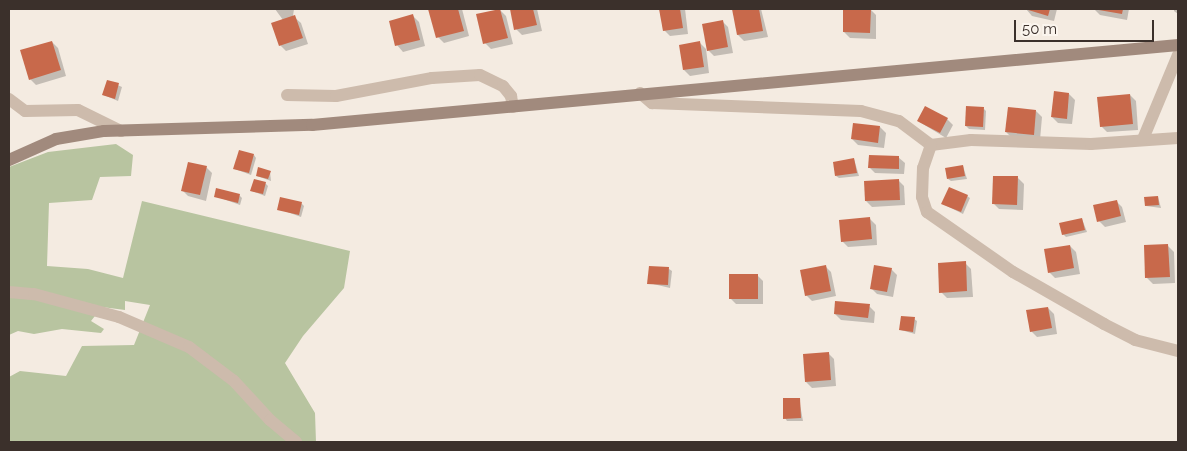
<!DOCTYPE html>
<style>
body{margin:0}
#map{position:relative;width:1187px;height:451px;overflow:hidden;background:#f4ebe1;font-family:Raleway,sans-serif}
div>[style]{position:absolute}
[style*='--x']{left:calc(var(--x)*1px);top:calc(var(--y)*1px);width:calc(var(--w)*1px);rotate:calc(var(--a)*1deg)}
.green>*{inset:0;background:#b8c4a0}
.shadow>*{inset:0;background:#0003}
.building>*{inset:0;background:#c8694b}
.street>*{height:12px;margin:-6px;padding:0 6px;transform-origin:6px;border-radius:6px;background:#cdbbac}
.secondary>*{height:12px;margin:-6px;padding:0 6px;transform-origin:6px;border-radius:6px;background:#a18a7d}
span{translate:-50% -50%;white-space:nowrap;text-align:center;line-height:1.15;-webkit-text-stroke:4.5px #fbf5ee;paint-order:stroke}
.frame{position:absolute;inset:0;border:10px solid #3b302b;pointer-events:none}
.scale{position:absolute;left:1014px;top:20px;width:140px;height:22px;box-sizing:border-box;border:2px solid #3b302b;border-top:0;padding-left:6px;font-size:15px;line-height:18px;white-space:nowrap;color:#3b302b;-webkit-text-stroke:4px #fbf5ee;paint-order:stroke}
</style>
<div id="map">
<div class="green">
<div style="clip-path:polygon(116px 144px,133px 155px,131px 176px,100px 177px,92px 200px,49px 203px,47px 266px,88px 269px,123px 278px,142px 201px,350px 251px,344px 288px,303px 336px,285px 363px,315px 413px,316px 442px,9px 442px,9px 377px,20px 371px,66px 376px,82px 346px,134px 345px,150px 305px,125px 301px,125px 310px,102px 307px,91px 321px,104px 329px,101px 333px,62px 329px,34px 334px,18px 331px,9px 335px,9px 167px,48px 152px)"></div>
</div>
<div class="shadow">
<div style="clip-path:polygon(275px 9px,294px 9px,293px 16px,301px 23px,308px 44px,286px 51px,280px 45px,283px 20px)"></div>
<div style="clip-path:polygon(430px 9px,462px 9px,469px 36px,444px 43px,438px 37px)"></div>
<div style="clip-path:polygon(511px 9px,537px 9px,542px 31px,522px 35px,516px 29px)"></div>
<div style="clip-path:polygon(661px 9px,685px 9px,688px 34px,670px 36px,664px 30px)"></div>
<div style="clip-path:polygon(734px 9px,761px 9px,768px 37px,744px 41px,738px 35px)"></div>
<div style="clip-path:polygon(844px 9px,870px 9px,876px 15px,876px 39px,850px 38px,844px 32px)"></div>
<div style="clip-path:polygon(1026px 9px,1057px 9px,1054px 21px,1032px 16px)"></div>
<div style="clip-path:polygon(1094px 9px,1129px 9px,1127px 20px,1100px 15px)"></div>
<div style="clip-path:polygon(1174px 9px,1178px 9px,1178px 14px,1174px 11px)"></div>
<div style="clip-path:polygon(500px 10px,506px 16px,513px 44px,491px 49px,485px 43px)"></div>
<div style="clip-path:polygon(413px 16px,419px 22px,425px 46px,403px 52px,397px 45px)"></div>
<div style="clip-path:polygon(722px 21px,728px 27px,733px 53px,714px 56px,708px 50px)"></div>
<div style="clip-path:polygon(52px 42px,58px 48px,66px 76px,36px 85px,30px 79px)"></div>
<div style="clip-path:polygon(700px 43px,706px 49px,709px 73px,690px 76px,684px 70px)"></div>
<div style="clip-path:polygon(108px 81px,122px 87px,118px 101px,104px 95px)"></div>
<div style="clip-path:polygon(1069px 94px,1075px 100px,1072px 124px,1058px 123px,1052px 117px)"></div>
<div style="clip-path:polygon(1130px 95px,1136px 101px,1138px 130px,1107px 132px,1101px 126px)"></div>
<div style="clip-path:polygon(984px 109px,986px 111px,985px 130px,969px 129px,966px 126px)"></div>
<div style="clip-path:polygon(1036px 111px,1042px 117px,1040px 140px,1012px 138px,1006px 132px)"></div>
<div style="clip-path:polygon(947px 119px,953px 125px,946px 138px,918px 121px)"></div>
<div style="clip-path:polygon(854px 124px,880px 127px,886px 133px,884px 148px,858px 145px,852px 139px)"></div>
<div style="clip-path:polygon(254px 155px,256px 158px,251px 175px,235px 169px)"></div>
<div style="clip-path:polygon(898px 157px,905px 163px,904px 174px,875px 173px,869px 167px)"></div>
<div style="clip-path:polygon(854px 159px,859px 176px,839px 178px,836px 176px)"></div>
<div style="clip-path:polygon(963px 166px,967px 179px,951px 181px,948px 179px)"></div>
<div style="clip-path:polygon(206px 167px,212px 173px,206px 201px,188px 196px,182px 190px)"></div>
<div style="clip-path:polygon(270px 172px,271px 181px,257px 176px)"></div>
<div style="clip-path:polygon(1018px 178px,1024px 184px,1023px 210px,999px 209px,993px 203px)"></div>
<div style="clip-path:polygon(898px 180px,904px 186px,905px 205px,872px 207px,866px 201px)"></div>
<div style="clip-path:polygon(265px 183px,268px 186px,265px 196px,252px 191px)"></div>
<div style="clip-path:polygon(239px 195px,242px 198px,240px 205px,215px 196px)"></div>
<div style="clip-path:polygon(967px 196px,970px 198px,963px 214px,943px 204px)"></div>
<div style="clip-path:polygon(1158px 197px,1161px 208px,1146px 206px)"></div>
<div style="clip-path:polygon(1116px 201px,1122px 207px,1126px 222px,1105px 227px,1099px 221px)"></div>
<div style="clip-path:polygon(301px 203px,304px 206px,301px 217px,279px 209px)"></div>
<div style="clip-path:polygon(870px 219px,876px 225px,877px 245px,848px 247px,842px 241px)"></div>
<div style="clip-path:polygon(1082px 219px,1087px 232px,1066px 237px,1063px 234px)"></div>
<div style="clip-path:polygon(1070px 246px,1076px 252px,1080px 274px,1055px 278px,1049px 272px)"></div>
<div style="clip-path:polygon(1168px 246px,1174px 252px,1175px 283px,1153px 284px,1147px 278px)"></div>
<div style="clip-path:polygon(965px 263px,971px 269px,973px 297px,947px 298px,941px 292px)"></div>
<div style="clip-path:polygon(825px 266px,831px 272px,836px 296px,812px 301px,806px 295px)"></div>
<div style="clip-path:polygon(669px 269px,672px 271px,670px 288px,649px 283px)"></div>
<div style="clip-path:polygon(891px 269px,897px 275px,893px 297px,877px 294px,871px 288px)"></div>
<div style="clip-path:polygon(757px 275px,763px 281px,763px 304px,736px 304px,730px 298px)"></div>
<div style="clip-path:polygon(869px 306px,875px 312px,874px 323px,841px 320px,835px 314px)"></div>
<div style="clip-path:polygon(1048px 308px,1054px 314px,1057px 334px,1037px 337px,1031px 331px)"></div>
<div style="clip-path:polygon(914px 319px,917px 321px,915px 334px,901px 330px)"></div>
<div style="clip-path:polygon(828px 353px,834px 359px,836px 386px,812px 388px,806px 382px)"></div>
<div style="clip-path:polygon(799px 399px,803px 421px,787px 421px,785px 418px)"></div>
</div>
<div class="building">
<div style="clip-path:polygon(428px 9px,458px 9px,464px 31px,436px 38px)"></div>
<div style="clip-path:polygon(500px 9px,508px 38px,483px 44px,476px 14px)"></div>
<div style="clip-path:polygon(510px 9px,533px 9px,537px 25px,514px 30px)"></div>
<div style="clip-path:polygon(659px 9px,680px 9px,683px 28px,663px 31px)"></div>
<div style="clip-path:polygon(732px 9px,759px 9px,763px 31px,737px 35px)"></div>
<div style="clip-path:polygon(843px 9px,871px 9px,870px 33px,843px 32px)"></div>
<div style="clip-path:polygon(1025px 9px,1050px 9px,1048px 16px)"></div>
<div style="clip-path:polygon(1093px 9px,1123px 9px,1122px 14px)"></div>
<div style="clip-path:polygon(413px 14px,420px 40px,395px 46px,389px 21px)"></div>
<div style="clip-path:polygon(295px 15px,303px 38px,279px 46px,271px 23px)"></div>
<div style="clip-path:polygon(723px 20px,728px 47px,707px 51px,702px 24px)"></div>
<div style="clip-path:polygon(52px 41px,61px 70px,29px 80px,20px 50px)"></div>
<div style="clip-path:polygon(700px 41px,704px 67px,683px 70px,679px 45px)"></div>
<div style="clip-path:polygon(107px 80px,119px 83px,115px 99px,102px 95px)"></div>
<div style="clip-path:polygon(1054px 91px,1069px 93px,1067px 119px,1051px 117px)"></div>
<div style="clip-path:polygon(1130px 94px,1133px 124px,1100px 127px,1097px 97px)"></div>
<div style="clip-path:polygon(925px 106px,948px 118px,940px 133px,917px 121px)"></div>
<div style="clip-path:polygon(966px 106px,984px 107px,983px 127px,965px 126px)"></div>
<div style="clip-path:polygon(1008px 107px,1036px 110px,1034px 135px,1005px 132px)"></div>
<div style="clip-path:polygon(853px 123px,880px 126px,878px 143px,851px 139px)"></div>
<div style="clip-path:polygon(239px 150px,254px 154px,249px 173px,233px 169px)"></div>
<div style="clip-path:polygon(869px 155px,899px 156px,899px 169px,868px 168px)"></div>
<div style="clip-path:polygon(854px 158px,857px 173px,835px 176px,833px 162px)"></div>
<div style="clip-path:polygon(188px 162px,207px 166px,200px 195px,181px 191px)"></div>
<div style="clip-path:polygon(963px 165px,965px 176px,947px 179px,945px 168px)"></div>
<div style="clip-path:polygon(258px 167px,271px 171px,268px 179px,256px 176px)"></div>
<div style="clip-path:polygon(993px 176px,1018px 176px,1017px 205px,992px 204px)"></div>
<div style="clip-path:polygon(254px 179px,266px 182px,263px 194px,250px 191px)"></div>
<div style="clip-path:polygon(899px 179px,900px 200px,865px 201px,864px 181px)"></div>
<div style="clip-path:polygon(949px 187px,968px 195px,961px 212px,941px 204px)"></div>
<div style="clip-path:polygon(216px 188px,240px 194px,238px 203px,214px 197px)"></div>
<div style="clip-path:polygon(1158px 196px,1159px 205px,1145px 206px,1144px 197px)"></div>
<div style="clip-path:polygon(280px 197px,302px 202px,299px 215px,277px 210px)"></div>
<div style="clip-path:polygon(1117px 200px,1121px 216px,1097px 222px,1093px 205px)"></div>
<div style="clip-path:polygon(870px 217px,872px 239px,841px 242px,839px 220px)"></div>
<div style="clip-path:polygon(1082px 218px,1085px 230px,1062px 235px,1059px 223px)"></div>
<div style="clip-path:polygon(1168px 244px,1170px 277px,1145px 278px,1144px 245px)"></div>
<div style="clip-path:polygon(1070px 245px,1074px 268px,1048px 273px,1044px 249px)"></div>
<div style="clip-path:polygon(966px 261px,967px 291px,939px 293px,938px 263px)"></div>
<div style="clip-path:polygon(826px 265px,831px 291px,805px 296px,800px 270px)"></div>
<div style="clip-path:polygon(874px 265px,892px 268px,887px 292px,870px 289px)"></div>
<div style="clip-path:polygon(649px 266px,669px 267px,668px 285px,647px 284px)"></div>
<div style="clip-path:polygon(729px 274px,758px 274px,758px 299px,729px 299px)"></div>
<div style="clip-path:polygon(835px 301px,870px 304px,868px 318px,834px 314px)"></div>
<div style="clip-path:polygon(1048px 307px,1052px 328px,1030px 332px,1026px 310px)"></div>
<div style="clip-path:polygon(901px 316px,915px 317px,913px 332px,899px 330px)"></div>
<div style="clip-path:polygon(829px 352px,831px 380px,805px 382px,803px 354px)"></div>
<div style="clip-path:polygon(783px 398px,800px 398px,801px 418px,783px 419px)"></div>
</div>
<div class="street">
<div style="--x:640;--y:93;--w:16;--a:40"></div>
<div style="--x:652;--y:103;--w:209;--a:2.2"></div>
<div style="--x:861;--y:111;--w:39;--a:15"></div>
<div style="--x:899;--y:121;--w:40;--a:37"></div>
<div style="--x:931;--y:145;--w:40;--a:-7.1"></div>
<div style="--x:971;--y:140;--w:120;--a:1.9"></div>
<div style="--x:1091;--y:144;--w:87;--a:-3.9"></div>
<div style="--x:287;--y:95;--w:49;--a:1.2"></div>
<div style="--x:336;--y:96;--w:98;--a:-10.6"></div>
<div style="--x:432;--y:78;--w:48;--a:-3.6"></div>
<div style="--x:480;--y:75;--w:25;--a:26"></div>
<div style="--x:503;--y:86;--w:13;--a:51"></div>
<div style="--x:511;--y:96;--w:11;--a:80"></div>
<div style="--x:9;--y:99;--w:20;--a:37"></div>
<div style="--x:25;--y:111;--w:53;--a:-1.1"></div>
<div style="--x:78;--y:110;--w:48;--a:26"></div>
<div style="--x:1143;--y:139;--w:91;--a:-67.4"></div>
<div style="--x:931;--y:145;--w:24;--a:109"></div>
<div style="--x:923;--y:168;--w:29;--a:92"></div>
<div style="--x:922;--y:197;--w:16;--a:72"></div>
<div style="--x:927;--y:212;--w:105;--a:34.9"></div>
<div style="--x:1013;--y:272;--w:105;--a:29.7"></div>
<div style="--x:1104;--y:324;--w:35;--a:27"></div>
<div style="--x:1135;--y:340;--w:44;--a:14.3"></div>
<div style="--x:9;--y:292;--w:25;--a:5"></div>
<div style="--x:34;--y:294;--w:88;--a:15.1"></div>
<div style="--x:119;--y:317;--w:76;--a:23.2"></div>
<div style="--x:189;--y:347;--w:56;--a:37.1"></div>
<div style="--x:234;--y:381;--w:53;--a:47.3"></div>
<div style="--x:270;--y:420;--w:34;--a:40"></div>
</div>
<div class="secondary">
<div style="--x:9;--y:160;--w:51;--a:-24.1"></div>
<div style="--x:56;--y:139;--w:49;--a:-9.5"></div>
<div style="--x:104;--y:131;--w:208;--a:-1.7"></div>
<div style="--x:312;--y:125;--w:870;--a:-5.28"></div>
</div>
<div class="frame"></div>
<div class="scale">50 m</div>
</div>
